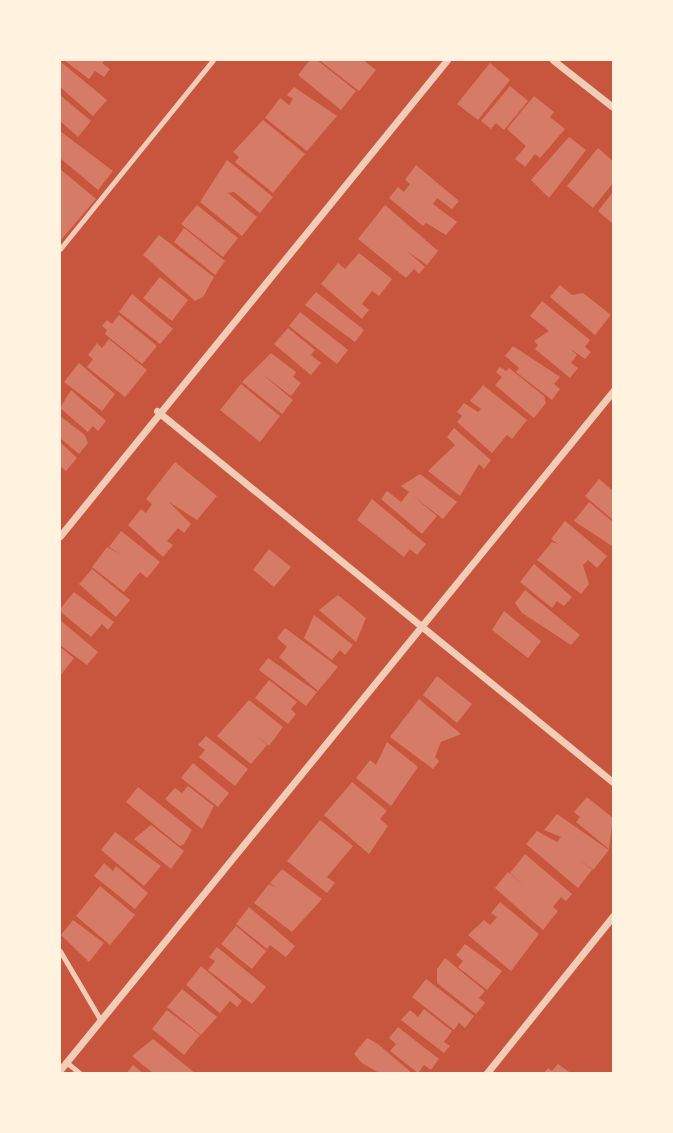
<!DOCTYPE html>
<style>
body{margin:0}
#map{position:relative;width:673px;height:1133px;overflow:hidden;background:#c8553d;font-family:Commissioner,sans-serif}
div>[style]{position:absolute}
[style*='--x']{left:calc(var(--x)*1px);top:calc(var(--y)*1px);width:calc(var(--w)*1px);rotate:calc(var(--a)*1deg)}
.building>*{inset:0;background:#d67c66}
.service>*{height:5px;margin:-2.5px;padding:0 2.5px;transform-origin:2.5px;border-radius:2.5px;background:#f1ccb7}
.minor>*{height:7px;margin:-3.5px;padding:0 3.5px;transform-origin:3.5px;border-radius:3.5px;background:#f1ccb7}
span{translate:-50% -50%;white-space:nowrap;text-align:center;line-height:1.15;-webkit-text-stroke:6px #fff3e0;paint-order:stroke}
.frame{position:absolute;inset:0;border:61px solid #fff3e0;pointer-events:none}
</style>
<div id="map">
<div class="building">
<div style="clip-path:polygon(64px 60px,105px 60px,102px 63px,110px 69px,104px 77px,95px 71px,89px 79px)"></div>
<div style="clip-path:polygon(310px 60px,317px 60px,356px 91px,341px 110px,298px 75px)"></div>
<div style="clip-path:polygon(319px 60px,363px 60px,376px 70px,359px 91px)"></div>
<div style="clip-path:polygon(61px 62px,107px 100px,93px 116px,60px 87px)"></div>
<div style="clip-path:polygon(490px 63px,510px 80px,478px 120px,457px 104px)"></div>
<div style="clip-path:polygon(510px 86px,528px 101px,504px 130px,496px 123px,491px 129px,481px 121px)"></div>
<div style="clip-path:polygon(294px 87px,337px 116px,307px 151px,265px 118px,280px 98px,289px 105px,293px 99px,287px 95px)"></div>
<div style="clip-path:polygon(60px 95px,91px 121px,78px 137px,60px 121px)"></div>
<div style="clip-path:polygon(534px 96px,554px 112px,550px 117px,565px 129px,540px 158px,535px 154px,525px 167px,515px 159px,526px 146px,507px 129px)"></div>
<div style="clip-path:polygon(263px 120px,305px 154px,273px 193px,235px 162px,239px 157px,233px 152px)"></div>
<div style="clip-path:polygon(60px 131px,113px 171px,98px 190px,60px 158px)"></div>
<div style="clip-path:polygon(569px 137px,586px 150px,549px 198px,531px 180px)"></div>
<div style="clip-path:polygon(598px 148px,613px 161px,613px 183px,593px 208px,567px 186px)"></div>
<div style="clip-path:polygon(227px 160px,273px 197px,260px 213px,234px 192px,228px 193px,257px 217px,242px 236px,200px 202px)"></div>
<div style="clip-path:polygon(416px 165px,459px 201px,452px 209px,437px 198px,433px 204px,457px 222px,446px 235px,426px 223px,423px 226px,389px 198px,398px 187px,404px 192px,410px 184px,405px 180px)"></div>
<div style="clip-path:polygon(60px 169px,96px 199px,60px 241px)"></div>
<div style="clip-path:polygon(613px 192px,613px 224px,598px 211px)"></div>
<div style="clip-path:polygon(197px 205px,238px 238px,223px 257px,181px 224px)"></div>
<div style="clip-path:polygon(385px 205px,438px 251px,427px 265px,407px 251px,425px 267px,419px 274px,414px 269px,406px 278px,358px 239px)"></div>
<div style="clip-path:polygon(184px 228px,225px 261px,215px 275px,174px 242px)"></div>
<div style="clip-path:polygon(159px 235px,214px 277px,203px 297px,195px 301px,143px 255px)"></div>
<div style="clip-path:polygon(359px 253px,392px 279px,379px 296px,372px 291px,362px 304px,369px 310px,362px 319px,321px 284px,338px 263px,345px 269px)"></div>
<div style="clip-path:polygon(160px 277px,188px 300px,172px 321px,143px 298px)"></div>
<div style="clip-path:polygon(560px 285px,572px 295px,583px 293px,611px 315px,595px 335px,550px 297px)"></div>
<div style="clip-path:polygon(316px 292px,364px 330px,355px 342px,305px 305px)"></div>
<div style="clip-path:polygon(132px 294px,173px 329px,160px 344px,119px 312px)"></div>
<div style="clip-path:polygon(542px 301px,590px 340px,585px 347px,591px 352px,585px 359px,569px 348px,577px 355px,571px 363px,578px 368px,570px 378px,535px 349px,538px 345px,534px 341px,549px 331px,530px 316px)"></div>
<div style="clip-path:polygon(300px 312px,348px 350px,337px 364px,289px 326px)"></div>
<div style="clip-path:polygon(119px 315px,157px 346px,142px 364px,105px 334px,107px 330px,102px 326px,107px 320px,112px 324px)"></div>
<div style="clip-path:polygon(288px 328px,315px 350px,311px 355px,321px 363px,311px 375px,274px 344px)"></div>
<div style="clip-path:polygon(109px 339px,147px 370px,125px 397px,87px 367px,93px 359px,88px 355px,97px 343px,102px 348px)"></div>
<div style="clip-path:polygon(513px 346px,560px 377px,554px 384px,560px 389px,552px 400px,516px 372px,519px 368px,505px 356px)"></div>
<div style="clip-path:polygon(271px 353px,296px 372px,293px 377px,301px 383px,291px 396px,261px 373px,293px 400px,282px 414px,242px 382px)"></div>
<div style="clip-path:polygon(79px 363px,115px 394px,102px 411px,64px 382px)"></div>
<div style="clip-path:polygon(500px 367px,506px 371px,509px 368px,544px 396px,546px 403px,534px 418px,495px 385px,502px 377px,496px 372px)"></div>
<div style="clip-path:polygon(241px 384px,280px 416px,260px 442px,220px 410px)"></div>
<div style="clip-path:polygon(483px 385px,527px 420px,512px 439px,507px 435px,492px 453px,457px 422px,462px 416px,457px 412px,464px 403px,478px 412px,481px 409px,470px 401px)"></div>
<div style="clip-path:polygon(71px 390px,106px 421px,98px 431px,93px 426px,88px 432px,60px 408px)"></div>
<div style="clip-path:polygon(60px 416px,85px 435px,88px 443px,79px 454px,60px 438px)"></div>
<div style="clip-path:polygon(454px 428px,491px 460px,484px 469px,479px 464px,460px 496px,428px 471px,455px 445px,447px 437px)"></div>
<div style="clip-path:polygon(60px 442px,77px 458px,66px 471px,60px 466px)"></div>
<div style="clip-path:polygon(175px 462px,217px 496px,197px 520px,169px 502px,191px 524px,184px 533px,178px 528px,167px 541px,173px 545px,163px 557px,128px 525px,141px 509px,146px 513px,152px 504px,146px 499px)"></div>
<div style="clip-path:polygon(420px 474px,457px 502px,443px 519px,412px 495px,437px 516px,422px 534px,381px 499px,387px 491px,401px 502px,409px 492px,401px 486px)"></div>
<div style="clip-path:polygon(599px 479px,613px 491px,613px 520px,585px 496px)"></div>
<div style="clip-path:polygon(372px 499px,426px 544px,417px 555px,410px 549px,404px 557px,357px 520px)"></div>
<div style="clip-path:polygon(589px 502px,613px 522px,612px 546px,574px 521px)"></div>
<div style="clip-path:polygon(565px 521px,607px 556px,597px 568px,588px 560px,583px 565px,589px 584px,581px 594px,537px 560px,552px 542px,558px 544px,551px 539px)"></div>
<div style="clip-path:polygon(121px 531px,160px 562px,147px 578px,140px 572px,124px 592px,92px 567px,107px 547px,121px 555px,109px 547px)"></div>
<div style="clip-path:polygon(269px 549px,291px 567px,274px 587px,253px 570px)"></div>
<div style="clip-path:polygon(534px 564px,572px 597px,564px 606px,557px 601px,552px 608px,520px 582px)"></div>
<div style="clip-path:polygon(92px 569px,130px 600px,116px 617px,79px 584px)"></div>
<div style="clip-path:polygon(525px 590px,580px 635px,571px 645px,522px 613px,515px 603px)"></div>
<div style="clip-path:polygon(74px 592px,114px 622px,108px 630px,102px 624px,91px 637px,63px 614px,60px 609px)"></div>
<div style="clip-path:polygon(338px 595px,366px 618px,356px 642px,319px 610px)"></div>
<div style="clip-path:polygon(504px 611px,541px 641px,528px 658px,492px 630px)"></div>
<div style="clip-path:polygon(314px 615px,353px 645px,345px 655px,340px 650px,332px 660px,304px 638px)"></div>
<div style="clip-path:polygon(60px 620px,98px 652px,87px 665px,60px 645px)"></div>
<div style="clip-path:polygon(285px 628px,338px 667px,318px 691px,279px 657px,287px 647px,277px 638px)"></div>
<div style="clip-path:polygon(60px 647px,74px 658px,60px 676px)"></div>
<div style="clip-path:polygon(268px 658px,317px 692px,306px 706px,259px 670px)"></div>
<div style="clip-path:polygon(437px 676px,472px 704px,457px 723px,423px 695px)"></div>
<div style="clip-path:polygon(269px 680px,297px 702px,291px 709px,296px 714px,288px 724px,255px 698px)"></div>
<div style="clip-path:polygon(419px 699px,461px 734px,441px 742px,435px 757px,439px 761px,433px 769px,390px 737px)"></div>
<div style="clip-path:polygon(249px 700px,283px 727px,269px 746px,255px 734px,267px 745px,251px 764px,217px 736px)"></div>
<div style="clip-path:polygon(206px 736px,248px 769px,235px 786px,199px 757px,205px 750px,198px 745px)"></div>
<div style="clip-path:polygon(387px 742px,418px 767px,391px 806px,356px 778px,370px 760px,376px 765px)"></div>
<div style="clip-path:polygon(193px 763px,229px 793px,218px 807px,181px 778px)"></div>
<div style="clip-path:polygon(352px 782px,387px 811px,380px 819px,388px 826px,369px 854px,324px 815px)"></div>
<div style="clip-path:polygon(188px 786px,214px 806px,202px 829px,165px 799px,175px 788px,182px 793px)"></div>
<div style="clip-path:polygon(138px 787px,192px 830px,184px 844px,180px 846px,126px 802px)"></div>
<div style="clip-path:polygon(587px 797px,613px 818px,609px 849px,576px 822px,580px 817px,574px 812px)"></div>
<div style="clip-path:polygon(557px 814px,609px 850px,593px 870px,579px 859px,592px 870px,578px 888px,526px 844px,537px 831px,557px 842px,561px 837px,544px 830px)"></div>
<div style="clip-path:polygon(320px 820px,353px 846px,327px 877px,335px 883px,327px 893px,287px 861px)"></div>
<div style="clip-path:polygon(151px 825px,184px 851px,171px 869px,134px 839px)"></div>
<div style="clip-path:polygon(115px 832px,161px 866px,144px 886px,101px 850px)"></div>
<div style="clip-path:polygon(525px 854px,572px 894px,566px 901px,561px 897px,553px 907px,558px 911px,543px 930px,495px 888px,508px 872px,525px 886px,510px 873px)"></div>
<div style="clip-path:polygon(104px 863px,113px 871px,116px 866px,148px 893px,135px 909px,94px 876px)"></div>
<div style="clip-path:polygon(282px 869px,322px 899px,292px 932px,254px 903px,269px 884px,277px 888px,270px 883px)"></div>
<div style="clip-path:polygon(100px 886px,135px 915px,110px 945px,76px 916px)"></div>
<div style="clip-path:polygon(500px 902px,539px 934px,511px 971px,468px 935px,484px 920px,490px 925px,497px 917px,491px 913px)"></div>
<div style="clip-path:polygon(249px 907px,295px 946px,286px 957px,270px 945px,267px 949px,236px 924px)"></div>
<div style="clip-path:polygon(73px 920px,104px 943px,89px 962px,61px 935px)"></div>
<div style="clip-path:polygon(236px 926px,266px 951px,252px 969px,221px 944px)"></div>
<div style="clip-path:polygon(465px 944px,502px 971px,487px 990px,458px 967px,463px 961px,456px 955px)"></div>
<div style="clip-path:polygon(217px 947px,266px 987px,252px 1004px,208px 970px,215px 961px,209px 957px)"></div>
<div style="clip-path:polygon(445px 958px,485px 991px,479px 998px,485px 1003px,476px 1014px,437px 983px,437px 969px)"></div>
<div style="clip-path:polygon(201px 966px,242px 1001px,237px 1007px,230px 1001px,220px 1013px,186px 985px)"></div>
<div style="clip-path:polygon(426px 979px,474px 1016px,465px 1028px,459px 1023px,454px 1030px,412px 997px)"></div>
<div style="clip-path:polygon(182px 989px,217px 1017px,201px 1035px,167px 1007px)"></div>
<div style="clip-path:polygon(424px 1009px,452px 1031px,444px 1042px,450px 1046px,444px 1053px,401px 1020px,410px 1010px,418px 1017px)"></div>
<div style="clip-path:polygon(167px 1010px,200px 1035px,184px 1055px,152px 1029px)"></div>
<div style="clip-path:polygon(398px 1027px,439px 1059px,431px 1070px,424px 1065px,418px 1073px,390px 1051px,396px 1044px,389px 1038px)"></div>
<div style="clip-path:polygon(367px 1038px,378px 1044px,413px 1074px,381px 1074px,362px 1063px,354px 1054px)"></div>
<div style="clip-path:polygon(153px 1039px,196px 1074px,154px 1074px,132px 1056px)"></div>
<div style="clip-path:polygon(558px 1064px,572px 1074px,543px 1074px,548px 1068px,552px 1071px)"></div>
<div style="clip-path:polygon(133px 1065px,144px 1074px,126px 1074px)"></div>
</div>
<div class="service">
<div style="--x:60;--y:249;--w:243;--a:-51"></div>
<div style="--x:60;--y:951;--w:81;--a:59.6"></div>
<div style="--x:66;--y:1062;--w:19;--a:39"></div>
</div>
<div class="minor">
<div style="--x:553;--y:60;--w:78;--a:38.2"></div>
<div style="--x:157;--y:411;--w:589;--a:39.15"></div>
<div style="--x:60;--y:536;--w:613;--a:-50.89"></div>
<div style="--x:60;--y:1070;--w:877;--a:-50.83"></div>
<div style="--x:486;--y:1074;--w:204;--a:-51.2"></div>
</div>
<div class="frame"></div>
</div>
